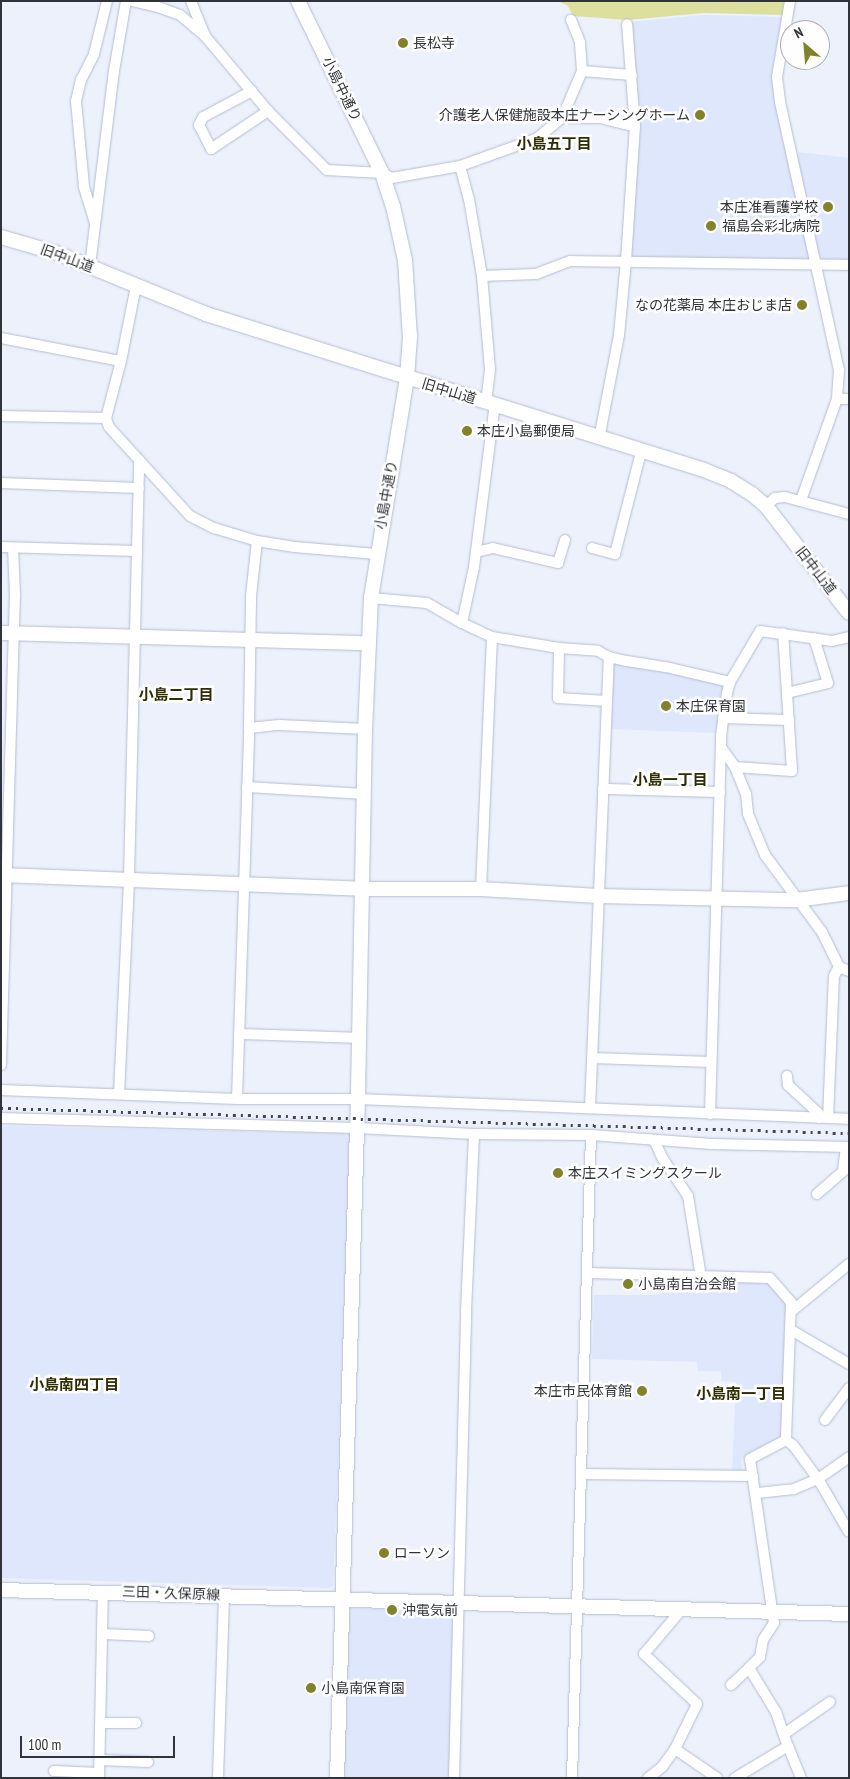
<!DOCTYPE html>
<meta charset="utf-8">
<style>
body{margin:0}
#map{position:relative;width:850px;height:1779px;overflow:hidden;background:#ecf1fc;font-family:"PT Sans Narrow","Noto Sans JP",sans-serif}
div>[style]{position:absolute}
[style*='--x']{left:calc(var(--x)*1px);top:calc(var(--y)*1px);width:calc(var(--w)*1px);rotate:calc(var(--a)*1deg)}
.built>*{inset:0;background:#dee7fc}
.green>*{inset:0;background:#dddf9f}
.roads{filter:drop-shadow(0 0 1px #b5bdd0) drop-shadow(0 0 1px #b5bdd0)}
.street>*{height:10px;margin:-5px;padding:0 5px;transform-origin:5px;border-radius:5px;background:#fff}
.secondary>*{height:14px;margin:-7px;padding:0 7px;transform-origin:7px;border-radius:7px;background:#fff}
.rail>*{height:3px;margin-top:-1.5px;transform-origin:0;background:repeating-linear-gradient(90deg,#44474f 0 2.5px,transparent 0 7.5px)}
.dots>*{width:14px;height:14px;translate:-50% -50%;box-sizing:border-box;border:2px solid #fefefe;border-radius:50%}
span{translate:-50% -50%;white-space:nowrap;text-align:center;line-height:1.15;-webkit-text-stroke:5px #fefefe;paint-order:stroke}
.poi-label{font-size:14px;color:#30333a}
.left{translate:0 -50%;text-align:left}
.right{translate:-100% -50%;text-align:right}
.street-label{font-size:14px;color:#30333a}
.neighbourhood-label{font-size:15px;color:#2e2e03;font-weight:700}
.frame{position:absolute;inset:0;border:2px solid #30333a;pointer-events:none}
.north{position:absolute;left:780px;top:20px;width:50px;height:50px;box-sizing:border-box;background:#fefefe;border:1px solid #acadb0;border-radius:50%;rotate:333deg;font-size:14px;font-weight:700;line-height:20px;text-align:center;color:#30333a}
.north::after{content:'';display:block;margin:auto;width:18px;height:22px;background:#82822b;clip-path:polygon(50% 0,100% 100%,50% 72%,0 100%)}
.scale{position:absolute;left:20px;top:1736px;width:155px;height:22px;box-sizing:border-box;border:2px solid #30333a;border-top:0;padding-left:6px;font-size:15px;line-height:18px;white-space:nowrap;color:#30333a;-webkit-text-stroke:4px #fefefe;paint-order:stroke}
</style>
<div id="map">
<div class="built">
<div style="clip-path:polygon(704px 15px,783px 17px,772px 68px,775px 105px,811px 259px,808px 262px,632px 257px,629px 255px,639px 134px,629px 22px)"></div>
<div style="clip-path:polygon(798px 152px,849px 158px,849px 259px,824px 259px,819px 255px,796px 154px)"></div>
<div style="clip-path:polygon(615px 660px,727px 683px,716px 733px,610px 729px,611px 663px)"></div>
<div style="clip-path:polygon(1px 1126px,351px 1134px,333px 1586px,329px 1588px,1px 1578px)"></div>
<div style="clip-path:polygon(661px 1281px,769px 1282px,788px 1303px,783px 1436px,778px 1441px,756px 1449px,741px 1459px,742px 1469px,736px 1472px,732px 1472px,736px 1382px,721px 1381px,721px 1371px,698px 1371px,697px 1362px,592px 1359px,594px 1295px,660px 1295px)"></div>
<div style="clip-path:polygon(348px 1608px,453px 1611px,449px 1778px,342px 1778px)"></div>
</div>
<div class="green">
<div style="clip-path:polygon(558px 1px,785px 1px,784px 15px,704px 13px,628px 20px,573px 16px,568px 6px)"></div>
</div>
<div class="roads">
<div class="street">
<div style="--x:132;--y:1;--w:27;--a:13"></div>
<div style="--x:158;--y:7;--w:23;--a:20"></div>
<div style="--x:180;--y:15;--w:33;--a:40"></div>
<div style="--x:205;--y:36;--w:98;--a:50"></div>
<div style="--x:268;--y:111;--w:83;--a:45"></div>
<div style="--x:327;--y:170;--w:55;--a:3.1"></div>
<div style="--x:382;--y:173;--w:11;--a:27"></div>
<div style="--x:392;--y:178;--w:69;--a:-10"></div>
<div style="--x:460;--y:166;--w:81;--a:-19.6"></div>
<div style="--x:536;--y:139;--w:33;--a:-39"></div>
<div style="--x:562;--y:118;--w:51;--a:-66.9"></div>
<div style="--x:582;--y:71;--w:29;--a:-94"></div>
<div style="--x:580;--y:42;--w:24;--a:-112"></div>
<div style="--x:191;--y:1;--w:37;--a:68"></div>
<div style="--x:790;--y:1;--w:77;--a:99.7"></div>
<div style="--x:777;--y:77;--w:25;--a:83"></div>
<div style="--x:780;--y:102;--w:274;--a:77.6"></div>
<div style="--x:839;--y:370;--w:29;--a:94"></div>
<div style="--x:837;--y:399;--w:107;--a:109.6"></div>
<div style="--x:582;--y:71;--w:50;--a:4.6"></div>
<div style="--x:252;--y:91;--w:55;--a:152"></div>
<div style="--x:203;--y:117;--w:9;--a:117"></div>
<div style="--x:199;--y:125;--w:27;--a:63"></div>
<div style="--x:211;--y:149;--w:69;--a:-33.7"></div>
<div style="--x:562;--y:118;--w:38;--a:0"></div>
<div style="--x:600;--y:118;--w:36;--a:14"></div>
<div style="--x:460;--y:166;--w:34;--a:75"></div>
<div style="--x:469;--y:199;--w:78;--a:80.4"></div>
<div style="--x:482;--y:276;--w:94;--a:85.1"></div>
<div style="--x:490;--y:370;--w:32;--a:97"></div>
<div style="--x:95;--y:223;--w:39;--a:-107"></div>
<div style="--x:84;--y:186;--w:85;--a:-95.4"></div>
<div style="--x:76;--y:101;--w:22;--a:-77"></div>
<div style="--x:81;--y:80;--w:29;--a:-63"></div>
<div style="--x:94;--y:54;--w:55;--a:-76.2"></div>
<div style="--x:90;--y:266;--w:196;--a:-83"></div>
<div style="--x:114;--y:71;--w:71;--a:-80.3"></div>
<div style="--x:482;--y:276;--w:54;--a:-2.1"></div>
<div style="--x:536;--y:274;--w:36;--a:-21"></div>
<div style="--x:570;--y:261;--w:279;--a:0.8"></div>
<div style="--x:136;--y:286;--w:76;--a:101.3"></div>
<div style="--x:121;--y:361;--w:59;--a:104.7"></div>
<div style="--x:106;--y:418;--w:9;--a:72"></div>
<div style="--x:109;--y:427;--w:120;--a:47.7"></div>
<div style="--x:190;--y:516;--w:27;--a:27"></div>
<div style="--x:214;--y:528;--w:45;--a:16.8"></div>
<div style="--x:257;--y:541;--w:38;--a:9"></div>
<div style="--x:295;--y:547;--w:81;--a:4.9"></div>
<div style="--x:1;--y:338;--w:122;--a:10.9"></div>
<div style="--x:837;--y:399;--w:12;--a:0"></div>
<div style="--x:1;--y:416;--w:105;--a:1.1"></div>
<div style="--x:599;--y:439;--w:106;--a:-79.1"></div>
<div style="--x:619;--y:335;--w:74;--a:-84.6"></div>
<div style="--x:626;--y:261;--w:134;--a:-86.2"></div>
<div style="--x:635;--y:127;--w:103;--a:-94.4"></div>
<div style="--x:1;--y:483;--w:138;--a:2.1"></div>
<div style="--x:766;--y:506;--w:12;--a:-42"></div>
<div style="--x:775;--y:498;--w:10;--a:-6"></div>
<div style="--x:785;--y:497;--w:66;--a:14.9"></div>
<div style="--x:1;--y:547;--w:135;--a:1.7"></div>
<div style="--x:592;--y:548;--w:24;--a:15"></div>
<div style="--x:615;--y:554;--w:105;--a:-75.7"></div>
<div style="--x:476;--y:552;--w:17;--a:-13"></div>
<div style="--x:493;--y:548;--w:67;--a:13"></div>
<div style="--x:558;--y:563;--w:24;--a:-73"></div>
<div style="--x:371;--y:598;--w:56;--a:5.1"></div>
<div style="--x:427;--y:603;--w:40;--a:29.7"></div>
<div style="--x:462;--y:623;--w:33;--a:25"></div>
<div style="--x:492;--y:637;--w:68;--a:9.3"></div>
<div style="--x:559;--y:648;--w:39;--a:4"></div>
<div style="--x:598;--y:651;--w:13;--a:29"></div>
<div style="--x:609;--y:657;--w:18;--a:13"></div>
<div style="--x:627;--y:661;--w:39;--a:9"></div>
<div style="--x:666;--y:667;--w:66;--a:13.2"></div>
<div style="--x:462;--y:623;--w:57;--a:-77.9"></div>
<div style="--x:474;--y:567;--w:164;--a:-82.7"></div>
<div style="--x:559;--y:648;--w:50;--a:91.1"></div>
<div style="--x:558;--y:698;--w:49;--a:3.5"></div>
<div style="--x:787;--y:693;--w:42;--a:-13.7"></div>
<div style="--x:828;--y:683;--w:47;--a:-107.3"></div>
<div style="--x:723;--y:718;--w:66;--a:1.7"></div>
<div style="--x:249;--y:728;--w:30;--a:-6"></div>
<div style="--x:279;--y:725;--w:86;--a:2.7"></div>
<div style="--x:721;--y:747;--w:24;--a:55"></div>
<div style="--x:735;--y:767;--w:29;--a:68"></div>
<div style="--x:746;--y:794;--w:20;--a:84"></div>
<div style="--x:748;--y:814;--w:44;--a:67.5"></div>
<div style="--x:765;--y:855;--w:96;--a:53.5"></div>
<div style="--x:822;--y:932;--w:39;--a:64"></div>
<div style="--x:839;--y:967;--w:11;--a:22"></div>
<div style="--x:735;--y:767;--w:57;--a:4"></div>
<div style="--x:792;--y:771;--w:138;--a:-93.7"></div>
<div style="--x:247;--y:787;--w:117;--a:3.4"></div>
<div style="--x:603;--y:789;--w:117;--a:1.5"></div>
<div style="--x:481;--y:889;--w:252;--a:-87.5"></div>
<div style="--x:239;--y:1034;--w:118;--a:1.9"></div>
<div style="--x:592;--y:1058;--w:119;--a:1.9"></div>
<div style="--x:1;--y:1065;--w:470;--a:-88.3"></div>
<div style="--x:15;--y:595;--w:47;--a:-92.4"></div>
<div style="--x:787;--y:1076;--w:9;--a:84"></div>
<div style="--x:788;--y:1085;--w:41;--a:43"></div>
<div style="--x:818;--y:1113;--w:5;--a:79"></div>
<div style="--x:1;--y:1090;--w:236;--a:2.2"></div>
<div style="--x:237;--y:1099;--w:120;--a:0"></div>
<div style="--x:357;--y:1099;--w:492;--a:2.3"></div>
<div style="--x:119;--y:1094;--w:216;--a:-87.3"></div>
<div style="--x:129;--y:878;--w:418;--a:-88.6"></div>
<div style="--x:237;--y:1099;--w:371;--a:-88.1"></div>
<div style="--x:249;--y:728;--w:132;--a:-89.1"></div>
<div style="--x:251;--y:596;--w:55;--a:-83.8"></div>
<div style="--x:590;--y:1108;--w:451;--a:-87.6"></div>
<div style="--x:710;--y:1114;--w:378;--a:-88.3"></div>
<div style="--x:721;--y:736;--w:43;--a:-82.1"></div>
<div style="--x:727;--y:693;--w:11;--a:-75"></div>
<div style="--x:730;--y:682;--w:59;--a:-59.5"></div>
<div style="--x:760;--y:631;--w:73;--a:7.9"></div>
<div style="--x:832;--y:641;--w:17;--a:-13"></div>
<div style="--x:1;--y:1118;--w:356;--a:1.6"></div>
<div style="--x:357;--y:1128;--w:117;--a:2.9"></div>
<div style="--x:474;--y:1134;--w:117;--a:0.5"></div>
<div style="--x:591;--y:1135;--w:121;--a:4.3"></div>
<div style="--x:712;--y:1144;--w:137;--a:1.3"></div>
<div style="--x:828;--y:1118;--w:142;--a:-87.6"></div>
<div style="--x:834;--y:976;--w:10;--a:-61"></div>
<div style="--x:654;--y:1140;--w:21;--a:65"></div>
<div style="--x:663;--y:1159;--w:45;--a:56"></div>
<div style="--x:688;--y:1196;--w:82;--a:80.9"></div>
<div style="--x:817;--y:1194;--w:35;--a:-41"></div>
<div style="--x:843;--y:1171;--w:24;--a:-83"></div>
<div style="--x:588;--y:1273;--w:182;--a:1.6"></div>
<div style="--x:770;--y:1278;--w:32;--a:49"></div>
<div style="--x:791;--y:1302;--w:138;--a:92.1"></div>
<div style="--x:786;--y:1440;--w:41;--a:152.2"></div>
<div style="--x:750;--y:1459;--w:166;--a:81.7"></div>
<div style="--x:774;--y:1623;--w:20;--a:123"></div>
<div style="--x:763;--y:1640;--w:17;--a:100"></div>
<div style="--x:760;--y:1657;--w:16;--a:135"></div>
<div style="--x:749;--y:1668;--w:52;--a:58.5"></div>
<div style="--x:776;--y:1712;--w:36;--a:71"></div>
<div style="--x:792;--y:1311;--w:74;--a:-39.5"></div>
<div style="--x:791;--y:1330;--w:67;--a:30.4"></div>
<div style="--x:825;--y:1420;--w:40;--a:-53"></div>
<div style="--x:786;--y:1440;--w:9;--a:36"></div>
<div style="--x:793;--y:1445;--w:42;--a:53.7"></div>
<div style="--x:818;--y:1479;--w:61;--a:59.7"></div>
<div style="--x:583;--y:1474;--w:170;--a:0.7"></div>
<div style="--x:757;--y:1493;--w:37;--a:-6"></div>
<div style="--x:794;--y:1489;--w:26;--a:-23"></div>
<div style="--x:818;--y:1479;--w:38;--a:-35"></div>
<div style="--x:103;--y:1634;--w:46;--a:2.5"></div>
<div style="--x:731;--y:1685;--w:25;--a:-43"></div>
<div style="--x:101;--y:1723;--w:35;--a:0"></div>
<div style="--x:784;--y:1734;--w:56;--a:-34.8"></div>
<div style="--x:675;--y:1749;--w:51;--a:34.6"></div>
<div style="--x:100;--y:1760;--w:48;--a:2.4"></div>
<div style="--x:54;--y:1771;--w:45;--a:2.5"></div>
<div style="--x:99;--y:1778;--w:186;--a:-88.8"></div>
<div style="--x:218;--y:1778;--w:183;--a:-88.1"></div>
<div style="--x:454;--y:1778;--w:467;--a:-88.5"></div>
<div style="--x:466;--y:1311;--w:177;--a:-87.4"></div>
<div style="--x:572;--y:1778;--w:643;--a:-88.31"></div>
<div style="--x:648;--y:1778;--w:18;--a:-38"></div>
<div style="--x:662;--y:1767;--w:22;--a:-54"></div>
<div style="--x:675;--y:1749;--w:50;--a:-63.9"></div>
<div style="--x:697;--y:1704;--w:73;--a:-136.7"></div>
<div style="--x:644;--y:1654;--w:59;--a:-49.8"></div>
<div style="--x:735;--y:1778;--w:62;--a:-31.1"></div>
<div style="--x:788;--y:1746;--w:35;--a:68"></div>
</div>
<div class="secondary">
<div style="--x:298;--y:1;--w:191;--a:64"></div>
<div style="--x:382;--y:173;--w:35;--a:72"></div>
<div style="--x:393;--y:206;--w:55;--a:77.5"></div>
<div style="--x:405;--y:260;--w:77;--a:86.3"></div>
<div style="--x:410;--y:337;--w:41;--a:94.2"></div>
<div style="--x:407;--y:378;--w:223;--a:99.3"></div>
<div style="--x:371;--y:598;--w:131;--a:92.6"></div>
<div style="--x:365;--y:729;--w:399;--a:91.1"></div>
<div style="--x:357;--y:1128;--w:650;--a:91.76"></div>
<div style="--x:1;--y:237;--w:60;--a:16.3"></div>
<div style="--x:59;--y:254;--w:159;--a:22.2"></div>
<div style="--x:206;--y:314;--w:522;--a:17.39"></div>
<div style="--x:704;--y:470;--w:29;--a:22"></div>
<div style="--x:731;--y:481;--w:25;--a:32"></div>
<div style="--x:752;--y:494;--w:18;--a:41"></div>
<div style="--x:766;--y:506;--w:135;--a:52.2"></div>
<div style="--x:1;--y:633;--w:368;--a:1.6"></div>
<div style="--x:1;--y:875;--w:361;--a:2.2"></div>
<div style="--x:362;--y:889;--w:119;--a:0"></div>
<div style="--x:481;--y:889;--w:117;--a:3.4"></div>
<div style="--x:598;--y:896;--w:198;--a:1.2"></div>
<div style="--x:796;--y:900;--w:53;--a:-7.5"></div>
<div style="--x:1;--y:1590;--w:848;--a:1.62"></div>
</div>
</div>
<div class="rail">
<div style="--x:1;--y:1108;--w:848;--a:1.69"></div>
</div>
<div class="dots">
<div style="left:403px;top:43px;background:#82822b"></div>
<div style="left:700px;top:115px;background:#82822b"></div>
<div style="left:828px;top:207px;background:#82822b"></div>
<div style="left:711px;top:226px;background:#82822b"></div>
<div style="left:802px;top:305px;background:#82822b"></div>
<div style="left:467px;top:431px;background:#82822b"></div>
<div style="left:666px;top:706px;background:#82822b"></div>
<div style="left:558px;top:1173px;background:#82822b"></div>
<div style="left:628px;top:1284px;background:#82822b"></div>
<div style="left:642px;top:1391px;background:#82822b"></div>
<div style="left:384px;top:1553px;background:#82822b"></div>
<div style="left:392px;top:1610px;background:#82822b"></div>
<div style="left:311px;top:1688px;background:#82822b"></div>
</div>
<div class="poi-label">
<span class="left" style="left:413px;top:43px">長松寺</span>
<span class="right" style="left:690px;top:115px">介護老人保健施設本庄ナーシングホーム</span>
<span class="right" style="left:818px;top:207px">本庄准看護学校</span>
<span class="left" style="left:722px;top:226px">福島会彩北病院</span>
<span class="right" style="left:792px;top:305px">なの花薬局 本庄おじま店</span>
<span class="left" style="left:477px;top:431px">本庄小島郵便局</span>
<span class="left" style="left:676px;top:706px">本庄保育園</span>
<span class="left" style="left:568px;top:1173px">本庄スイミングスクール</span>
<span class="left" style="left:638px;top:1284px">小島南自治会館</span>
<span class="right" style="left:632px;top:1391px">本庄市民体育館</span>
<span class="left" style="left:394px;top:1553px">ローソン</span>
<span class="left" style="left:402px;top:1610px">沖電気前</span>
<span class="left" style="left:321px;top:1688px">小島南保育園</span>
</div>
<div class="street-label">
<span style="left:342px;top:89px;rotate:64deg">小島中通り</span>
<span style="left:67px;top:258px;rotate:20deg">旧中山道</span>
<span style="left:449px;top:391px;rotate:17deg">旧中山道</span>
<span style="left:386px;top:495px;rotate:-80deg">小島中通り</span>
<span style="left:816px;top:570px;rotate:52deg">旧中山道</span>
<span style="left:171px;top:1593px;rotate:2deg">三田・久保原線</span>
</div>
<div class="neighbourhood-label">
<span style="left:554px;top:144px">小島五丁目</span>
<span style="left:176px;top:695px">小島二丁目</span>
<span style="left:670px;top:780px">小島一丁目</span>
<span style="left:74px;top:1385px">小島南四丁目</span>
<span style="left:741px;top:1394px">小島南一丁目</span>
</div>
<div class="frame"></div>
<div class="north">N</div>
<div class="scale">100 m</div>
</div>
